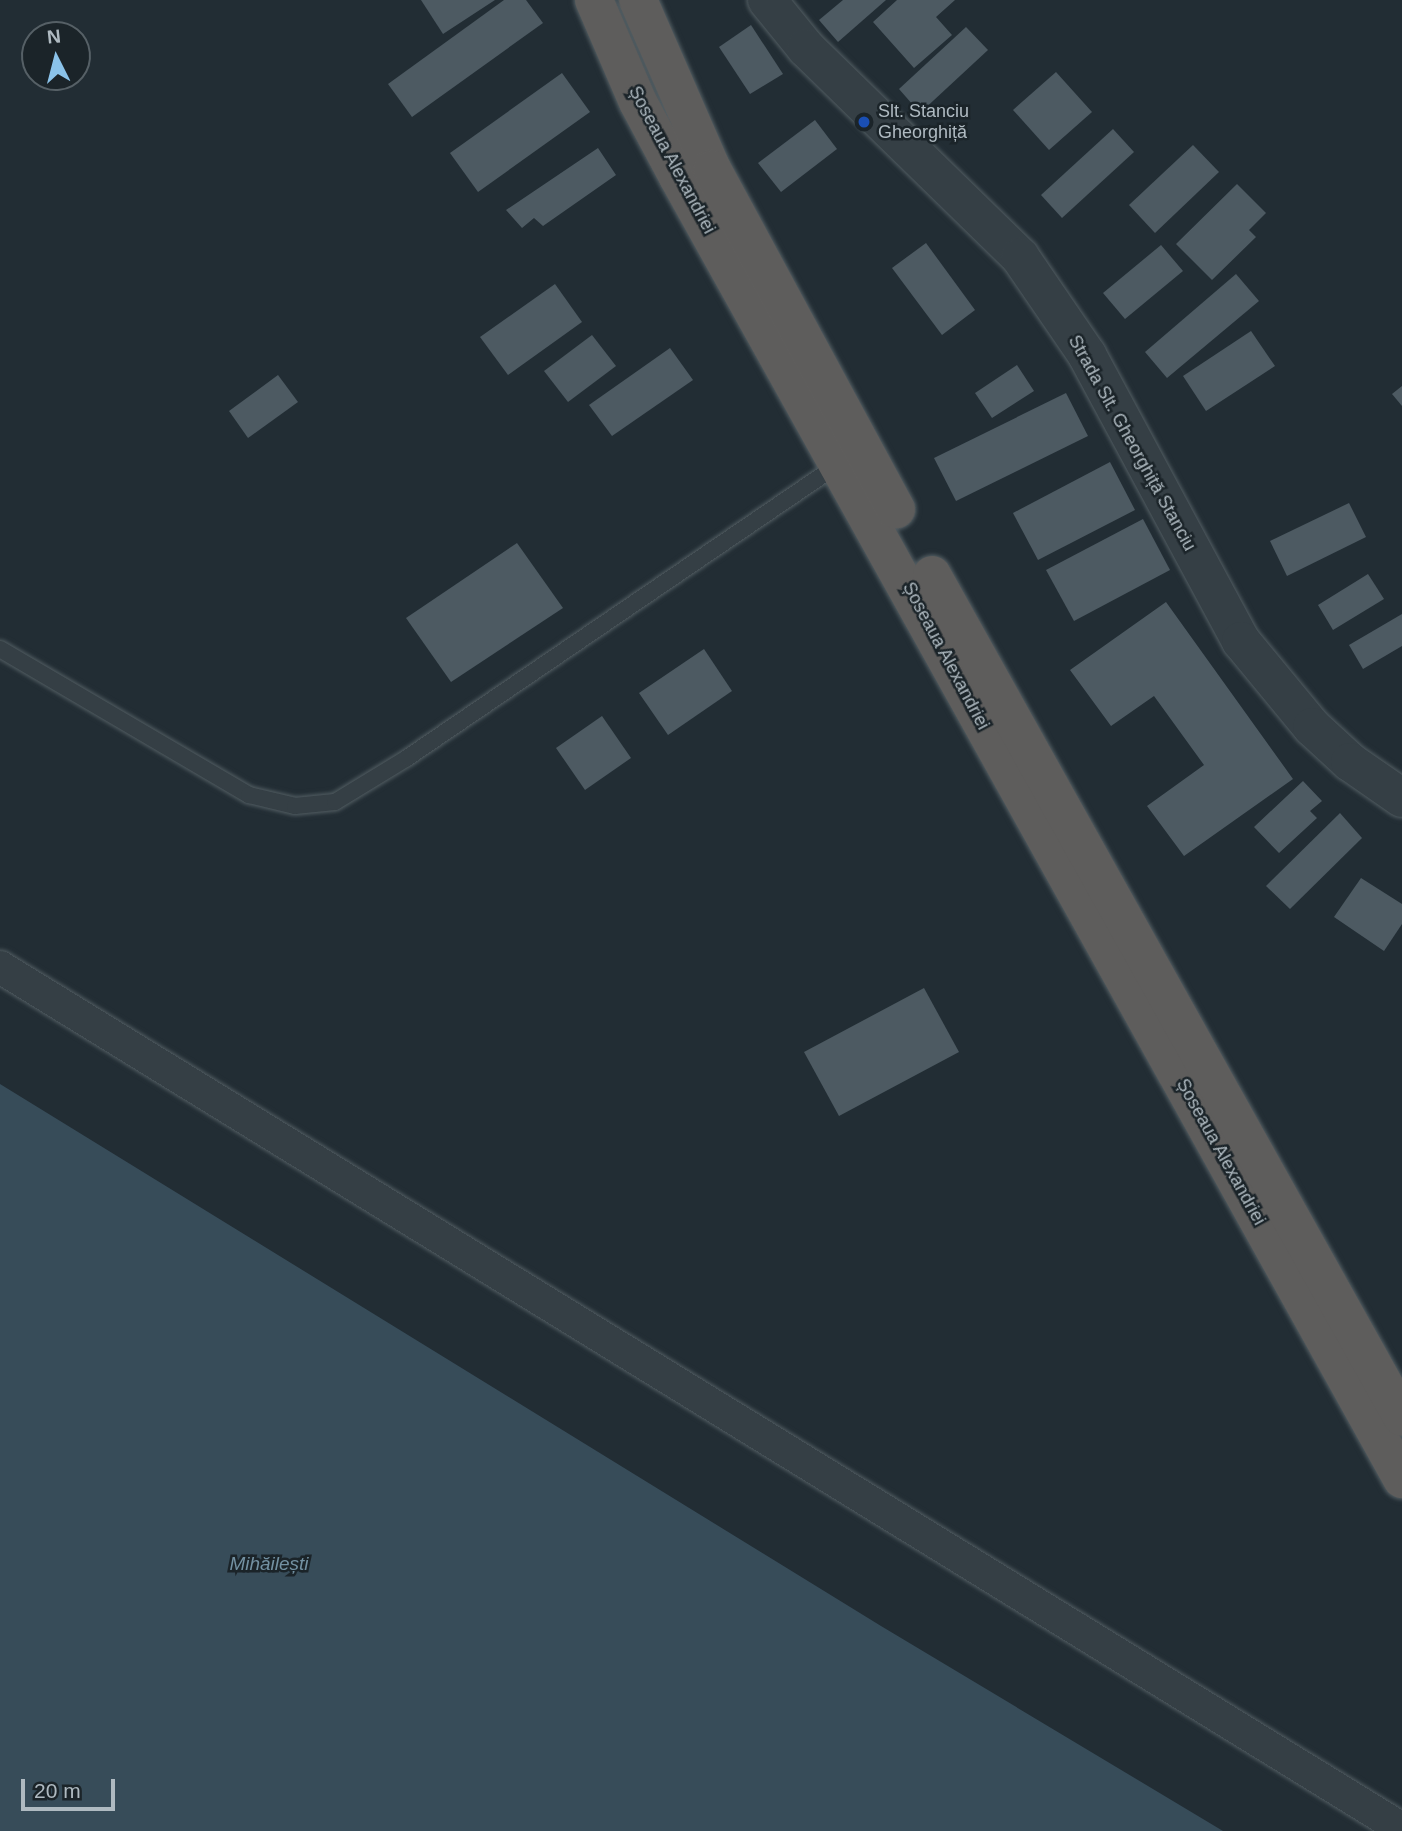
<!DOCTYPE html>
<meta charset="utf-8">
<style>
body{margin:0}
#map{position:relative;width:1402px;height:1831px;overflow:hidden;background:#222d34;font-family:Helvetica,sans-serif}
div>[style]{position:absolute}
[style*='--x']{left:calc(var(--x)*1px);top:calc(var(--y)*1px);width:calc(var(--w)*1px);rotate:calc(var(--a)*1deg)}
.water>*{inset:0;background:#374c59}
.building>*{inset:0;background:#4d5a62}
.roads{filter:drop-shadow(0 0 2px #525d62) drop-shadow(0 0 2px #525d62)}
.service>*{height:16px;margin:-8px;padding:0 8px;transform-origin:8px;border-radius:8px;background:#353f45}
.minor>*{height:32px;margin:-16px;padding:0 16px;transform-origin:16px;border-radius:16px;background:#353f45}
.tertiary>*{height:38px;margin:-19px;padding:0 19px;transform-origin:19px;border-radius:19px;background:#353f45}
.trunk>*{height:38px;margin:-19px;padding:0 19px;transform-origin:19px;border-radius:19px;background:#5e5d5c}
.dots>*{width:19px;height:19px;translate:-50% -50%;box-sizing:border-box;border:4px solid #1b2429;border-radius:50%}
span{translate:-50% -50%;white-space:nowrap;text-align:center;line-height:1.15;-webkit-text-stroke:5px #1b2429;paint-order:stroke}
.poi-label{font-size:18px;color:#afbac1}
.left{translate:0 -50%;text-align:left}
.street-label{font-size:18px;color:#afbac1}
.water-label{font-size:19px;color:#7391a2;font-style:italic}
.north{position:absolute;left:21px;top:21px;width:70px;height:70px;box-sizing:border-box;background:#1b2429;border:2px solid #566066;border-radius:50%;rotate:354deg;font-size:19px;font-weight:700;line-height:28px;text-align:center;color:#afbac1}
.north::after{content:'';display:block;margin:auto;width:24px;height:32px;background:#8bc3ea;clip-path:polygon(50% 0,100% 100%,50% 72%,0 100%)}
.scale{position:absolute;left:21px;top:1779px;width:94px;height:32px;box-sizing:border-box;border:4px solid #afbac1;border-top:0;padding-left:9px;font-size:21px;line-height:24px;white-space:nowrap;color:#afbac1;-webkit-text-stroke:5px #1b2429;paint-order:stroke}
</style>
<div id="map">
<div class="water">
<div style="clip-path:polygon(0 1084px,881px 1626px,1223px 1831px,0 1831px)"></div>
</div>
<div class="building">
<div style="clip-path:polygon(421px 0,495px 0,443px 34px)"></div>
<div style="clip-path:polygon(504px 0,526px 0,543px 23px,412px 117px,388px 84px)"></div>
<div style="clip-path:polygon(843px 0,886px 0,838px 42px,819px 20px)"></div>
<div style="clip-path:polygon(897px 0,955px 0,936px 17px,952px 35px,914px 68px,873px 22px)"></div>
<div style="clip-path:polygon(751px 25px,783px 74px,750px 94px,719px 47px)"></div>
<div style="clip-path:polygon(966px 27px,988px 50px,920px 113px,899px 89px)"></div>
<div style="clip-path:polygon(1056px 72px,1092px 112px,1049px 150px,1013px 110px)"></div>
<div style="clip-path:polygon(562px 73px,590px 112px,478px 192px,450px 153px)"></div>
<div style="clip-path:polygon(815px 120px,837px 149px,781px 192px,758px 163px)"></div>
<div style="clip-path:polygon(1113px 129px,1134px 152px,1062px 218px,1041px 195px)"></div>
<div style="clip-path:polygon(1193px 145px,1219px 172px,1155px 233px,1129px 205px)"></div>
<div style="clip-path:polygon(598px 148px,616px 175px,543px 226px,534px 218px,522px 228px,506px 210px)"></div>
<div style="clip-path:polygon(1237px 184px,1266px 213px,1249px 230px,1256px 237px,1212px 280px,1176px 244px)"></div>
<div style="clip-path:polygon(926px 243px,975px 310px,942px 335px,892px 268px)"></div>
<div style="clip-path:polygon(1161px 245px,1183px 271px,1125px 319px,1103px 293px)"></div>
<div style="clip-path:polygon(1236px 274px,1259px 301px,1167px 378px,1145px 352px)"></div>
<div style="clip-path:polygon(555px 284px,582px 322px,508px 375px,480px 337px)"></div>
<div style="clip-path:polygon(1251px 331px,1275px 366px,1206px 411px,1183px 376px)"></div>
<div style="clip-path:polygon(592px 335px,616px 366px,568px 402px,544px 371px)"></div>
<div style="clip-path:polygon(670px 348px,693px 380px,612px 436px,589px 405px)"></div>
<div style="clip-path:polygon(1017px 365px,1034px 391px,992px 418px,975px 393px)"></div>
<div style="clip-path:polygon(278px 375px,298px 402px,248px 438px,229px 411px)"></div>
<div style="clip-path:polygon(1402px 386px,1402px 406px,1392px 394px)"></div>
<div style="clip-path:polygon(1066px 393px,1088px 436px,956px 501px,934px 458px)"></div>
<div style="clip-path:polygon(1110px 462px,1135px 510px,1038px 560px,1013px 513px)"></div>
<div style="clip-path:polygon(1349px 503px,1366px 537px,1287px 576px,1270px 541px)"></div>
<div style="clip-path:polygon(1143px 519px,1170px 570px,1074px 621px,1046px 570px)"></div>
<div style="clip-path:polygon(517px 543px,563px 608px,451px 682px,406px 618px)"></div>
<div style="clip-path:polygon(1368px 574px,1384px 599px,1333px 630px,1318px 605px)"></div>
<div style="clip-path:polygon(1166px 602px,1293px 779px,1184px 856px,1147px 806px,1204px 765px,1154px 696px,1111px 726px,1070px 670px)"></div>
<div style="clip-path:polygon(1402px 614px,1402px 646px,1363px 669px,1349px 645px)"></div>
<div style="clip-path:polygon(704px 649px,732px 691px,668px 735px,639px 693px)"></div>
<div style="clip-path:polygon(602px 716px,631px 758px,585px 790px,556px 748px)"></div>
<div style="clip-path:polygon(1303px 781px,1322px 801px,1310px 811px,1317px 818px,1279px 853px,1254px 827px)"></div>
<div style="clip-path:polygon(1340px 813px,1362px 838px,1290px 909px,1266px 886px)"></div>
<div style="clip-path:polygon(1361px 878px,1402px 904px,1402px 924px,1384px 951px,1334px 917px)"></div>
<div style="clip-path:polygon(924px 988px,959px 1052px,839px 1116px,804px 1052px)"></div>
</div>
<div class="roads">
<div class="service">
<div style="--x:0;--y:649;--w:289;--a:30.4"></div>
<div style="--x:249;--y:795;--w:47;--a:13.4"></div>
<div style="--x:295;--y:806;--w:40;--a:-5.7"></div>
<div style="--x:335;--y:802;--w:84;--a:-31.4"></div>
<div style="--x:407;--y:758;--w:523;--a:-34.24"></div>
</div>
<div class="minor">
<div style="--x:0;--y:967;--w:1646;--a:31.58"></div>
</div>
<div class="tertiary">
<div style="--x:767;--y:0;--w:62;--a:50.9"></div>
<div style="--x:806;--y:48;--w:299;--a:44.3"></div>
<div style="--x:1020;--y:257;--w:119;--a:55.6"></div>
<div style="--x:1087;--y:355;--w:325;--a:61.7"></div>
<div style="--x:1241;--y:641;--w:112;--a:50.5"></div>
<div style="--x:1312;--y:727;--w:52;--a:42.6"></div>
<div style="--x:1350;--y:762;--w:63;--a:34.7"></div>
</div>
<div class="trunk">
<div style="--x:594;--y:0;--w:111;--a:66.7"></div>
<div style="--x:638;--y:102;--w:85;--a:61.9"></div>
<div style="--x:678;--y:177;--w:1490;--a:60.92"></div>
<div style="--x:638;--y:0;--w:184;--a:66.4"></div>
<div style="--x:712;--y:169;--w:387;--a:61.6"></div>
<div style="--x:932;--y:575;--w:964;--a:60.83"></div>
</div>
</div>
<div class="dots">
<div style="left:864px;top:122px;background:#1a4fb4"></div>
</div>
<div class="poi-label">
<span class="left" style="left:878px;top:122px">Slt. Stanciu<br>Gheorghiță</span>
</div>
<div class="street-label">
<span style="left:672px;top:160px;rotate:62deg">Șoseaua Alexandriei</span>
<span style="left:1132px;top:443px;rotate:61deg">Strada Slt. Gheorghiță Stanciu</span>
<span style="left:946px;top:656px;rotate:62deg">Șoseaua Alexandriei</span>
<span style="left:1221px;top:1152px;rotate:61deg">Șoseaua Alexandriei</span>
</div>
<div class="water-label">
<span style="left:269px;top:1564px">Mihăilești</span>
</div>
<div class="north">N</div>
<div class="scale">20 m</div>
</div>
